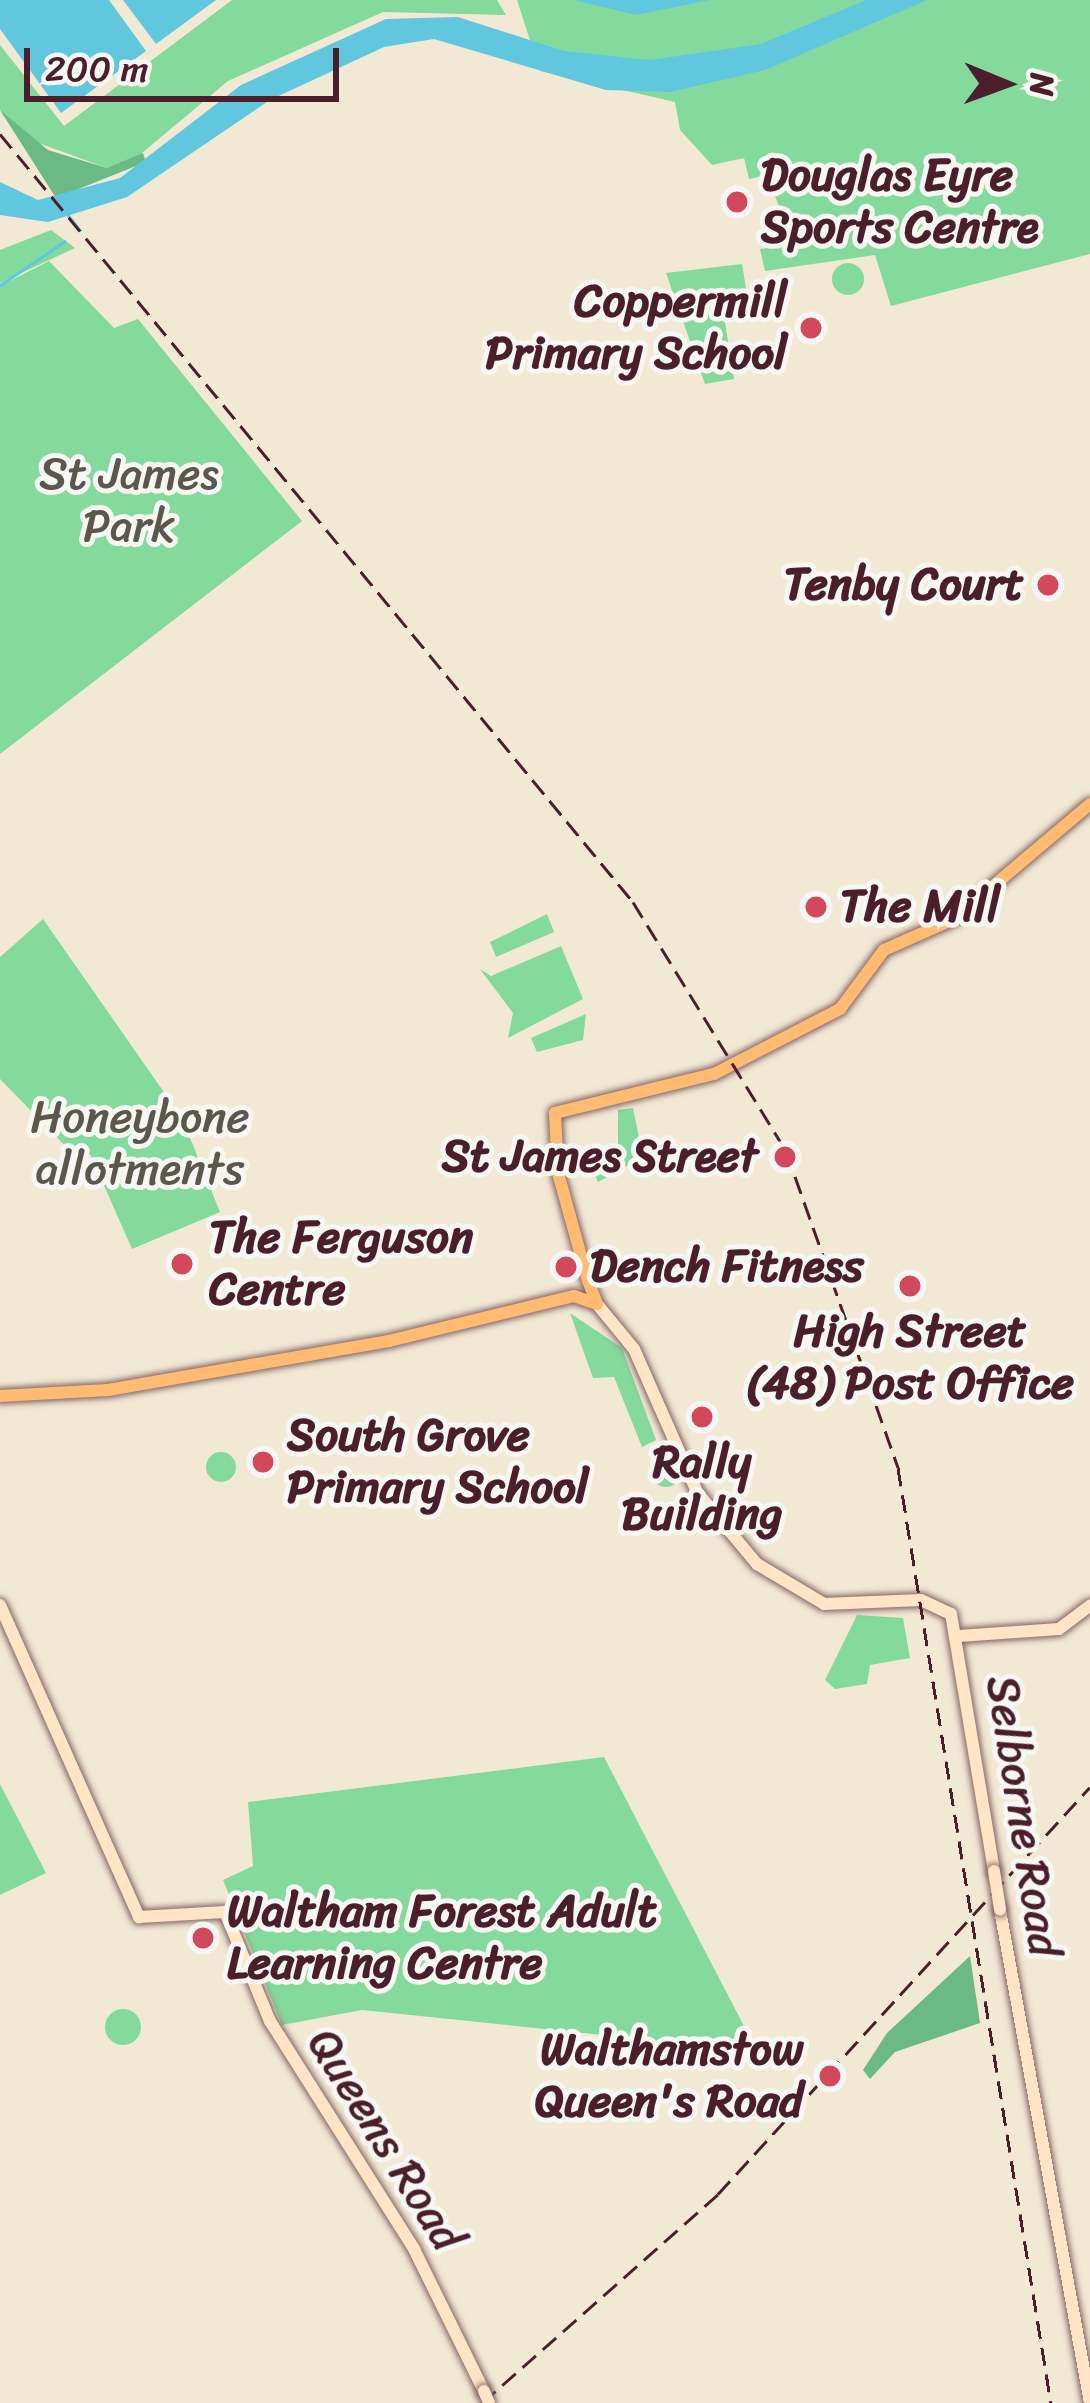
<!DOCTYPE html>
<style>
body{margin:0}
#map{position:relative;width:1090px;height:2403px;overflow:hidden;background:#f2e9d5;font-family:Sriracha,sans-serif}
div>[style]{position:absolute}
[style*='--x']{left:calc(var(--x)*1px);top:calc(var(--y)*1px);width:calc(var(--w)*1px);rotate:calc(var(--a)*1deg)}
.green>*{inset:0;background:#84d99c}
.round{border-radius:50%}
.forest>*{inset:0;background:#6bb984}
.water>*{inset:0;background:#61c7df}
.stream>*{height:3px;margin:-1.5px;padding:0 1.5px;transform-origin:1.5px;border-radius:1.5px;background:#61c7df}
.roads{filter:drop-shadow(0 0 3px #856666) drop-shadow(0 0 3px #856666)}
.secondary>*{height:12px;margin:-6px;padding:0 6px;transform-origin:6px;border-radius:6px;background:#ffe4c6}
.primary>*{height:12px;margin:-6px;padding:0 6px;transform-origin:6px;border-radius:6px;background:#ffbb71}
.rail>*{height:3px;margin-top:-1.5px;transform-origin:0;background:repeating-linear-gradient(90deg,#4a1f2b 0 18px,transparent 0 27px)}
.bridges{filter:drop-shadow(0 0 3px #856666) drop-shadow(0 0 3px #856666)}
.secondary-bridge>*{height:12px;margin:-6px;padding:0 6px;transform-origin:6px;border-radius:6px;background:#ffe4c6}
.dots>*{width:33px;height:33px;translate:-50% -50%;box-sizing:border-box;border:6px solid #f6f6f2;border-radius:50%}
span{translate:-50% -50%;white-space:nowrap;text-align:center;line-height:1.15;-webkit-text-stroke:10px #f6f6f2;paint-order:stroke}
.poi-label{font-size:45px;color:#4a1f2b;font-weight:700}
.left{translate:0 -50%;text-align:left}
.right{translate:-100% -50%;text-align:right}
.park-label{font-size:45px;color:#5b574d}
.street-label{font-size:45px;color:#4a1f2b}
.north{position:absolute;left:946px;top:24px;width:120px;height:120px;-webkit-text-stroke:9px #f6f6f2;paint-order:stroke;rotate:91deg;font-size:33px;font-weight:700;line-height:48px;text-align:center;color:#4a1f2b}
.north::after{content:'';display:block;margin:auto;width:42px;height:54px;background:#4a1f2b;clip-path:polygon(50% 0,100% 100%,50% 72%,0 100%)}
.scale{position:absolute;left:24px;top:48px;width:315px;height:54px;box-sizing:border-box;border:6px solid #4a1f2b;border-top:0;padding-left:15px;font-size:36px;line-height:42px;white-space:nowrap;color:#4a1f2b;-webkit-text-stroke:9px #f6f6f2;paint-order:stroke}
</style>
<div id="map">
<div class="green">
<div style="clip-path:polygon(232px 0,497px 0,506px 15px,383px 12px,228px 81px,136px 158px,107px 168px,22px 137px,0 110px,0 45px,64px 126px)"></div>
<div style="clip-path:polygon(517px 0,1090px 0,1090px 254px,891px 306px,875px 255px,765px 271px,760px 249px,793px 243px,767px 175px,749px 179px,744px 158px,712px 165px,680px 130px,675px 102px,540px 71px)"></div>
<div style="clip-path:polygon(51px 230px,75px 248px,0 283px,0 250px)"></div>
<div style="clip-path:polygon(49px 261px,114px 328px,138px 319px,302px 521px,0 754px,0 286px)"></div>
<div class="round" style="left:832px;top:263px;width:32px;height:32px"></div>
<div style="clip-path:polygon(742px 264px,750px 312px,724px 316px,734px 379px,705px 384px,666px 273px)"></div>
<div style="clip-path:polygon(547px 914px,554px 932px,496px 957px,490px 942px)"></div>
<div style="clip-path:polygon(43px 919px,182px 1118px,220px 1212px,132px 1249px,90px 1154px,80px 1161px,0 1079px,0 957px)"></div>
<div style="clip-path:polygon(561px 946px,583px 999px,508px 1038px,513px 1013px,480px 969px,491px 976px)"></div>
<div style="clip-path:polygon(586px 1014px,583px 1040px,537px 1052px,531px 1038px)"></div>
<div style="clip-path:polygon(633px 1108px,643px 1157px,598px 1182px,594px 1173px,618px 1164px,618px 1110px)"></div>
<div style="clip-path:polygon(570px 1313px,622px 1348px,656px 1440px,642px 1447px,614px 1377px,593px 1378px)"></div>
<div class="round" style="left:206px;top:1452px;width:30px;height:30px"></div>
<div class="round" style="left:652px;top:1459px;width:28px;height:28px"></div>
<div style="clip-path:polygon(857px 1615px,903px 1618px,910px 1658px,870px 1665px,867px 1684px,835px 1689px,825px 1680px)"></div>
<div style="clip-path:polygon(604px 1757px,757px 2051px,362px 2010px,282px 2025px,223px 1880px,253px 1866px,248px 1802px)"></div>
<div style="clip-path:polygon(0 1784px,46px 1873px,0 1895px)"></div>
<div class="round" style="left:105px;top:2009px;width:36px;height:36px"></div>
</div>
<div class="forest">
<div style="clip-path:polygon(0 110px,48px 150px,107px 168px,143px 153px,146px 162px,56px 198px)"></div>
<div style="clip-path:polygon(970px 1956px,980px 2023px,895px 2052px,870px 2079px,863px 2070px,887px 2033px)"></div>
</div>
<div class="water">
<div style="clip-path:polygon(0 0,109px 0,146px 51px,61px 113px,0 29px)"></div>
<div style="clip-path:polygon(123px 0,216px 0,156px 44px)"></div>
<div style="clip-path:polygon(573px 0,710px 0,636px 15px)"></div>
<div style="clip-path:polygon(866px 0,927px 0,765px 70px,670px 92px,606px 90px,434px 39px,384px 47px,270px 100px,127px 197px,48px 222px,0 215px,0 182px,38px 200px,120px 178px,241px 85px,386px 19px,458px 17px,564px 51px,650px 60px,761px 44px)"></div>
</div>
<div class="stream">
<div style="--x:66;--y:213;--w:22;--a:51"></div>
<div style="--x:0;--y:285;--w:78;--a:-34.1"></div>
</div>
<div class="roads">
<div class="secondary">
<div style="--x:597;--y:1304;--w:58;--a:50.6"></div>
<div style="--x:634;--y:1349;--w:156;--a:66.2"></div>
<div style="--x:697;--y:1492;--w:94;--a:50.2"></div>
<div style="--x:757;--y:1564;--w:78;--a:30.8"></div>
<div style="--x:824;--y:1604;--w:97;--a:-2.4"></div>
<div style="--x:921;--y:1600;--w:33;--a:25"></div>
<div style="--x:951;--y:1614;--w:261;--a:80.5"></div>
<div style="--x:0;--y:1605;--w:342;--a:66"></div>
<div style="--x:139;--y:1917;--w:86;--a:-3.3"></div>
<div style="--x:225;--y:1912;--w:118;--a:67.6"></div>
<div style="--x:270;--y:2021;--w:270;--a:57.7"></div>
<div style="--x:414;--y:2249;--w:158;--a:63.8"></div>
<div style="--x:959;--y:1636;--w:100;--a:-4"></div>
<div style="--x:1059;--y:1629;--w:39;--a:-37"></div>
<div style="--x:1000;--y:1910;--w:501;--a:79.65"></div>
</div>
<div class="primary">
<div style="--x:588;--y:1281;--w:112;--a:-105.5"></div>
<div style="--x:558;--y:1173;--w:60;--a:-92.9"></div>
<div style="--x:555;--y:1113;--w:164;--a:-13.8"></div>
<div style="--x:714;--y:1074;--w:142;--a:-27.3"></div>
<div style="--x:840;--y:1009;--w:74;--a:-53.3"></div>
<div style="--x:884;--y:950;--w:77;--a:-23.9"></div>
<div style="--x:954;--y:919;--w:178;--a:-40.2"></div>
<div style="--x:574;--y:1296;--w:24;--a:19"></div>
<div style="--x:597;--y:1304;--w:25;--a:-111"></div>
<div style="--x:0;--y:1396;--w:108;--a:-3.2"></div>
<div style="--x:108;--y:1390;--w:285;--a:-9.9"></div>
<div style="--x:389;--y:1341;--w:190;--a:-13.7"></div>
</div>
</div>
<div class="rail">
<div style="--x:0;--y:134;--w:995;--a:50.5"></div>
<div style="--x:633;--y:902;--w:292;--a:58.4"></div>
<div style="--x:786;--y:1151;--w:336;--a:70.5"></div>
<div style="--x:898;--y:1468;--w:947;--a:80.71"></div>
<div style="--x:482;--y:2403;--w:315;--a:-41.5"></div>
<div style="--x:718;--y:2194;--w:551;--a:-47.57"></div>
</div>
<div class="bridges">
<div class="secondary-bridge">
<div style="--x:994;--y:1871;--w:39;--a:81"></div>
<div style="--x:484;--y:2391;--w:13;--a:67"></div>
</div>
</div>
<div class="dots">
<div style="left:737px;top:202px;background:#d1495b"></div>
<div style="left:811px;top:328px;background:#d1495b"></div>
<div style="left:1048px;top:585px;background:#d1495b"></div>
<div style="left:816px;top:907px;background:#d1495b"></div>
<div style="left:785px;top:1157px;background:#d1495b"></div>
<div style="left:182px;top:1264px;background:#d1495b"></div>
<div style="left:566px;top:1267px;background:#d1495b"></div>
<div style="left:910px;top:1286px;background:#d1495b"></div>
<div style="left:702px;top:1417px;background:#d1495b"></div>
<div style="left:263px;top:1462px;background:#d1495b"></div>
<div style="left:203px;top:1938px;background:#d1495b"></div>
<div style="left:830px;top:2076px;background:#d1495b"></div>
</div>
<div class="poi-label">
<span class="left" style="left:761px;top:202px">Douglas Eyre<br>Sports Centre</span>
<span class="right" style="left:787px;top:328px">Coppermill<br>Primary School</span>
<span class="right" style="left:1024px;top:585px">Tenby Court</span>
<span class="left" style="left:840px;top:907px">The Mill</span>
<span class="right" style="left:758px;top:1157px">St James Street</span>
<span class="left" style="left:209px;top:1264px">The Ferguson<br>Centre</span>
<span class="left" style="left:590px;top:1267px">Dench Fitness</span>
<span style="left:910px;top:1358px">High Street<br>(48) Post Office</span>
<span class="left" style="left:287px;top:1462px">South Grove<br>Primary School</span>
<span style="left:702px;top:1489px">Rally<br>Building</span>
<span class="left" style="left:227px;top:1938px">Waltham Forest Adult<br>Learning Centre</span>
<span class="right" style="left:803px;top:2076px">Walthamstow<br>Queen's Road</span>
</div>
<div class="park-label">
<span style="left:129px;top:501px">St James<br>Park</span>
<span style="left:140px;top:1144px">Honeybone<br>allotments</span>
</div>
<div class="street-label">
<span style="left:1023px;top:1816px;rotate:81deg">Selborne Road</span>
<span style="left:385px;top:2140px;rotate:58deg">Queens Road</span>
</div>
<div class="north">N</div>
<div class="scale">200 m</div>
</div>
